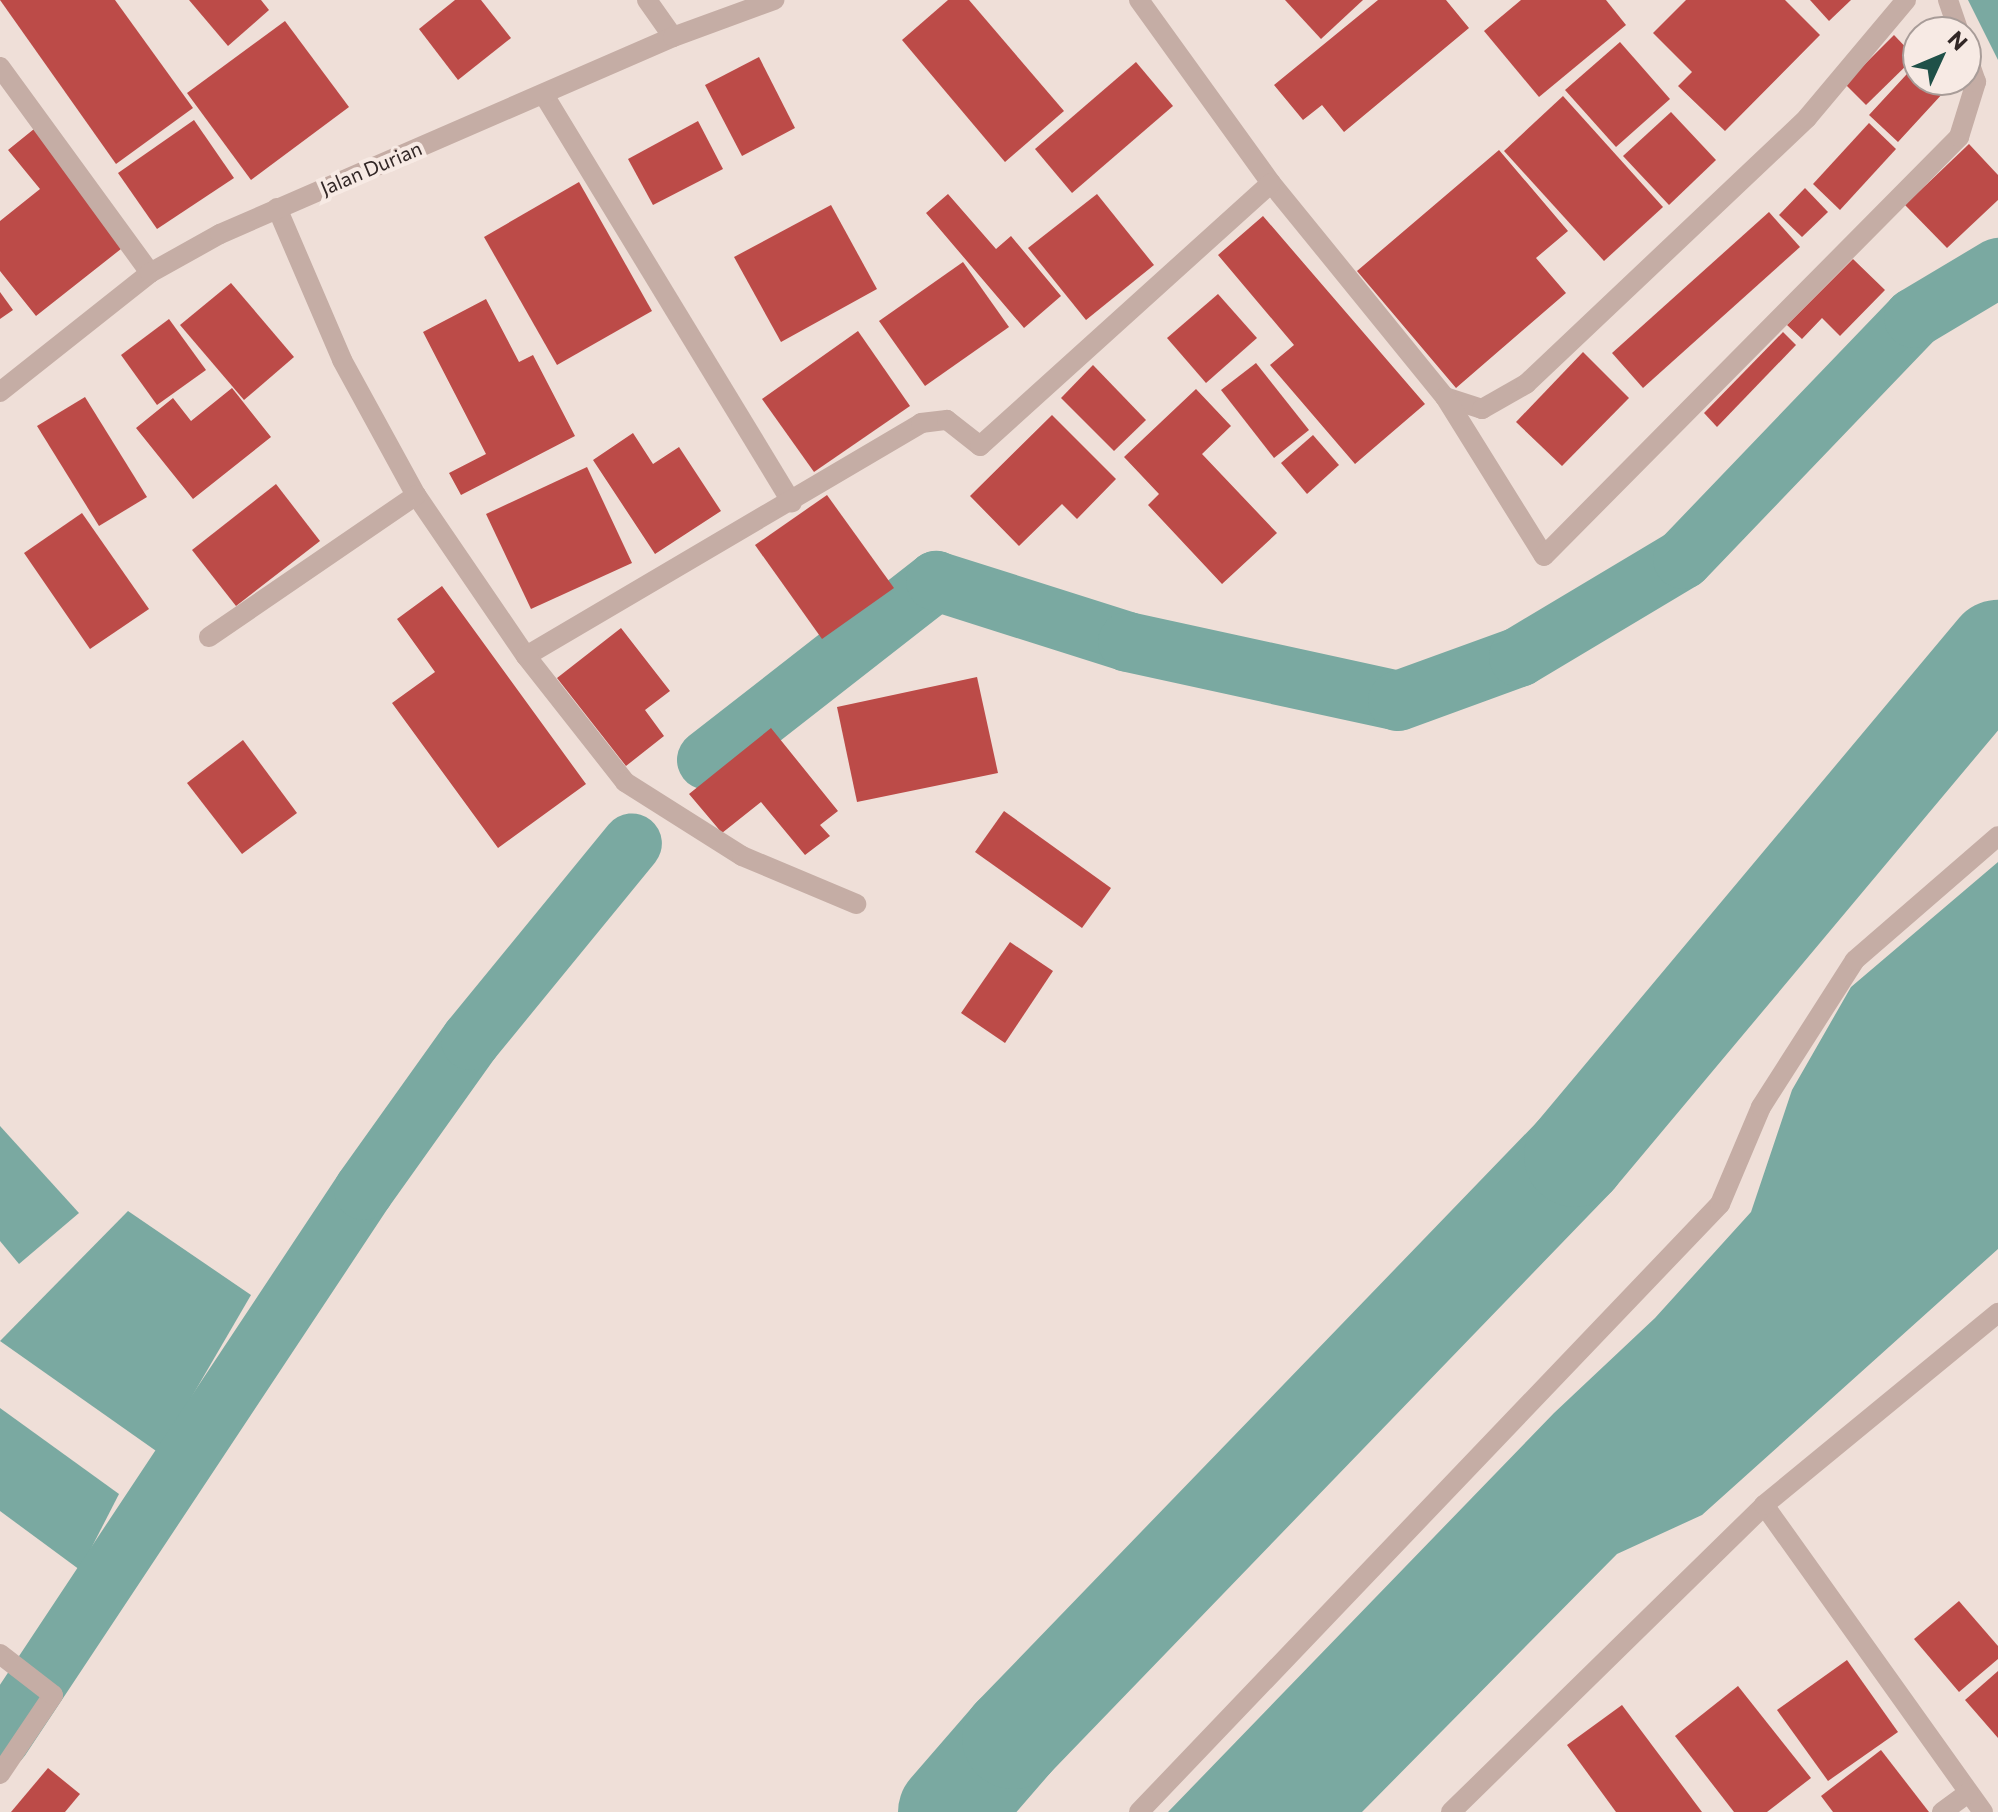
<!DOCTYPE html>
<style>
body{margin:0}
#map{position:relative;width:1998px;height:1812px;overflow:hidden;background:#efdfd8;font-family:Commissioner,sans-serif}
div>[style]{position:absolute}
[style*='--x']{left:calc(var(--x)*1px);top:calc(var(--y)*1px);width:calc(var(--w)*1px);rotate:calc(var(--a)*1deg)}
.water>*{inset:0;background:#7aa9a1}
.canal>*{height:60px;margin:-30px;padding:0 30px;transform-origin:30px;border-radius:30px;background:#7aa9a1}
.river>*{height:102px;margin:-51px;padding:0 51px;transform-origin:51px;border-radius:51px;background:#7aa9a1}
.building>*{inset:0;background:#bc4b48}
.service>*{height:20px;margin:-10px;padding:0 10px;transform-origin:10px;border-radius:10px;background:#c5ada5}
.minor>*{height:20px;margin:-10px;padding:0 10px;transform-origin:10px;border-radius:10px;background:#c5ada5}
span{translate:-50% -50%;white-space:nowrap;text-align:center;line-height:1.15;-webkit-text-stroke:8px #f7eae4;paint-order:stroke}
.street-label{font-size:20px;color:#322726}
.north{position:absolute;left:1902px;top:16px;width:80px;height:80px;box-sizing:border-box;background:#f7eae4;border:2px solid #a89c98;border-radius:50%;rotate:46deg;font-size:22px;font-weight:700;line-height:32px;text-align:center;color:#322726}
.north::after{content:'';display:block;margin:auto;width:28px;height:36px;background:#1f5048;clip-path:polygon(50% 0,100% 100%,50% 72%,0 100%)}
</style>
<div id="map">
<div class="water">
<div style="clip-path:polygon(1968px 0,1998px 0,1998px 60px)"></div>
<div style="clip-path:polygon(1998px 862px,1998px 1249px,1702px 1515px,1617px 1554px,1362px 1812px,1168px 1812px,1554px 1413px,1655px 1318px,1751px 1212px,1792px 1090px,1851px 987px)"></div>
<div style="clip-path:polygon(0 1126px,79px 1213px,19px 1264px,0 1241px)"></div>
<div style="clip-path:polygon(128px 1211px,251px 1295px,159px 1453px,0 1341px)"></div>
<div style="clip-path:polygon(0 1408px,119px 1494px,80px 1570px,0 1511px)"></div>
</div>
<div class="canal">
<div style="--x:707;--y:760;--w:291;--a:-38"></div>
<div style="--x:936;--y:581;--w:201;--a:17.6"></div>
<div style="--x:1128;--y:642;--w:276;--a:12.3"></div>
<div style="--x:1398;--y:701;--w:129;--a:-20"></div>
<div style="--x:1519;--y:657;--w:191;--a:-30.9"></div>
<div style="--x:1683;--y:559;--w:334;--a:-46.2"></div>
<div style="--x:1914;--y:318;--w:98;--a:-30.8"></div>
<div style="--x:0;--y:1739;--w:659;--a:-56.45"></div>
<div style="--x:364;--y:1190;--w:184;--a:-54.5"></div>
<div style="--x:471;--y:1040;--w:254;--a:-50.7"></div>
</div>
<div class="river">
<div style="--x:949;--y:1812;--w:98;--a:-49.1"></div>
<div style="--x:1013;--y:1738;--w:809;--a:-46"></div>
<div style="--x:1575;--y:1156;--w:659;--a:-50.05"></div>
</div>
<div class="building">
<div style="clip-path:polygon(0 0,115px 0,193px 108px,116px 164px)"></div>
<div style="clip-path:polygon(189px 0,261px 0,269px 10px,228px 46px)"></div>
<div style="clip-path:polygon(455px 0,481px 0,511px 38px,458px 80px,419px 29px)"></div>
<div style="clip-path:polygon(948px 0,969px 0,1064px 111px,1005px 162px,902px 40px)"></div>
<div style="clip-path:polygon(1285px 0,1363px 0,1321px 39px)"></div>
<div style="clip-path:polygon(1378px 0,1446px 0,1469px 28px,1344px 132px,1322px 105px,1303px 120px,1274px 85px)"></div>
<div style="clip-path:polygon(1521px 0,1606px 0,1626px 25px,1539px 97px,1484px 31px)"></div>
<div style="clip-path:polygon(1686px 0,1785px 0,1820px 35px,1725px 131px,1678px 86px,1692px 72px,1653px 33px)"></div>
<div style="clip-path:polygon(1810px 0,1851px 0,1829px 21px)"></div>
<div style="clip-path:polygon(285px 21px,349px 107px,251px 180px,187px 93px)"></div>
<div style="clip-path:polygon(1894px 35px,1915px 57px,1866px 105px,1845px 84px)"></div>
<div style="clip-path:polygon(1620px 42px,1670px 99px,1616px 147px,1565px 90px)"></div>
<div style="clip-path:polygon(759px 57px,795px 128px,742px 156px,705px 85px)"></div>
<div style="clip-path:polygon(1136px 62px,1173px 106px,1072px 193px,1035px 149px)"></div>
<div style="clip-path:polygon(1918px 62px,1918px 80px,1955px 80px,1898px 142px,1869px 115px)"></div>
<div style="clip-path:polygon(1563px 96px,1663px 207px,1604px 261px,1504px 151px)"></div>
<div style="clip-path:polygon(1671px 112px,1716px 160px,1669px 205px,1623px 156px)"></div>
<div style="clip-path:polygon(194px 120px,234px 178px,157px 229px,118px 173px)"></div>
<div style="clip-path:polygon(698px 121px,723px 169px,653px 205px,628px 159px)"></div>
<div style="clip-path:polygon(1869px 123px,1896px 149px,1840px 210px,1813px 184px)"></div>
<div style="clip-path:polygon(34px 129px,126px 245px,36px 316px,0 271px,0 221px,40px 189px,8px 150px)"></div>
<div style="clip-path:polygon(1969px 144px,1998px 175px,1998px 200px,1947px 248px,1905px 205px)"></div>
<div style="clip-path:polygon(1499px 150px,1568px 231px,1536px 258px,1566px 293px,1456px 388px,1357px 271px)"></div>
<div style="clip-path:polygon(579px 182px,652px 311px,557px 365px,484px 237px)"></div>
<div style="clip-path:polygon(1805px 188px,1828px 212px,1802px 237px,1779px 215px)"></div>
<div style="clip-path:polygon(948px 194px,996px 249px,1011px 236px,1061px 296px,1024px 328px,926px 213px)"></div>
<div style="clip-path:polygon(1097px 194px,1154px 265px,1086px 320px,1028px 248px)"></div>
<div style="clip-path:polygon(831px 205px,877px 289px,781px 342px,734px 257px)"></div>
<div style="clip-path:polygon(1769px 212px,1800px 247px,1643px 388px,1612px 353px)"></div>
<div style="clip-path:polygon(1263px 216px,1425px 404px,1355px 464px,1270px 365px,1294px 345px,1218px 255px)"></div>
<div style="clip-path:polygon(1853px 259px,1885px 290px,1840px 336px,1822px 318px,1802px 339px,1787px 325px)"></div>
<div style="clip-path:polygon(963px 262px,1009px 327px,925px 386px,879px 321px)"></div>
<div style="clip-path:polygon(231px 283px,294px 357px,244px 400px,180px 325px)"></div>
<div style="clip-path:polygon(0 292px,13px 310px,0 319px)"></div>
<div style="clip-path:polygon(1218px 294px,1257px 338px,1206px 383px,1167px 338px)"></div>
<div style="clip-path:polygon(486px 299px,519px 362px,533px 355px,575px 436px,461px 495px,449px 473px,486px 454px,423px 332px)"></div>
<div style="clip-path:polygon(169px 319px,206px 370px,157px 405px,121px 355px)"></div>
<div style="clip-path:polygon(858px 331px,910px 406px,814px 472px,762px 399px)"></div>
<div style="clip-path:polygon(1783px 332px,1796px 345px,1717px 427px,1704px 413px)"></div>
<div style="clip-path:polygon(1583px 352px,1629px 398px,1562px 466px,1516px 422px)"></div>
<div style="clip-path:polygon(1256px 363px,1309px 430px,1274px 458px,1221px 390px)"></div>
<div style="clip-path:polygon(1093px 365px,1146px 420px,1114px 451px,1061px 398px)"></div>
<div style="clip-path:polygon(232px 388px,271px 437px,193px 499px,136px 428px,173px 398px,191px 421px)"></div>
<div style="clip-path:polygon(1196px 389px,1231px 426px,1202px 454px,1277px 533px,1222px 584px,1148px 505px,1159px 494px,1124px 457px)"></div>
<div style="clip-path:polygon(85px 397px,147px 497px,99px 526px,37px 426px)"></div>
<div style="clip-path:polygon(1052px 415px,1116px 479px,1077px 519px,1062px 504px,1019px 546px,970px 496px)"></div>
<div style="clip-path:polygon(633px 433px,653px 464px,679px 447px,721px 511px,655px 554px,593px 460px)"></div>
<div style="clip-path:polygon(1313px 435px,1339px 465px,1307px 494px,1281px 463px)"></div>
<div style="clip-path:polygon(587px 467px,632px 563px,531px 609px,486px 514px)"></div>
<div style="clip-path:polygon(276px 484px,320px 541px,236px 606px,192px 550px)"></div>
<div style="clip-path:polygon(827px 495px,894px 588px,822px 639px,755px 545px)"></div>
<div style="clip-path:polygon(82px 513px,149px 609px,90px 649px,24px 553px)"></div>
<div style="clip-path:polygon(442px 586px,586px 784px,498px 848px,392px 703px,435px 672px,397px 619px)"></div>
<div style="clip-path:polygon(621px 628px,670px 691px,645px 710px,664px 736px,626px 766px,557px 678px)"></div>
<div style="clip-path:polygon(977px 677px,998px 773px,857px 802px,837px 707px)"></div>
<div style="clip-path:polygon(771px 728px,838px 811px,820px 825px,830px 836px,805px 855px,761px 802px,722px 833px,689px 794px)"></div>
<div style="clip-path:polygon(243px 740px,297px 813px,242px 854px,187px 783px)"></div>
<div style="clip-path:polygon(1004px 811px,1111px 888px,1082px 928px,975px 852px)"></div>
<div style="clip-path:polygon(1010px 942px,1053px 971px,1005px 1043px,961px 1013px)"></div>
<div style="clip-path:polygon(1959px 1601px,1998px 1646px,1998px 1659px,1959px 1692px,1914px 1639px)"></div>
<div style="clip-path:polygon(1847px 1660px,1898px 1732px,1828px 1781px,1777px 1710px)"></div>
<div style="clip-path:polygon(1998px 1671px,1998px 1738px,1965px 1700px)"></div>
<div style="clip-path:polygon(1738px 1686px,1811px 1778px,1767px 1812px,1734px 1812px,1675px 1736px)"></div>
<div style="clip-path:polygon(1622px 1705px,1702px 1812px,1616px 1812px,1567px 1745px)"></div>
<div style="clip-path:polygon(1881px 1750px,1929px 1812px,1833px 1812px,1821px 1796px)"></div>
<div style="clip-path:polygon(48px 1768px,80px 1794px,65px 1812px,11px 1812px)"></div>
</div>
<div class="service">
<div style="--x:0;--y:1774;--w:95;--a:-56.1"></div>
<div style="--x:1139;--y:1812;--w:841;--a:-46.3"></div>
<div style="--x:1720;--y:1204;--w:105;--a:-67.1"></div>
<div style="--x:1761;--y:1107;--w:174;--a:-57.4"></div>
<div style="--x:1855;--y:960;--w:189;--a:-40.9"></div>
</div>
<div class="minor">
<div style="--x:647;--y:0;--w:45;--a:54.9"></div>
<div style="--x:1139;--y:0;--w:226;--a:54.2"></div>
<div style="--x:1271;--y:183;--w:276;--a:50.9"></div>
<div style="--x:1445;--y:397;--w:39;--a:18"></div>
<div style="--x:1482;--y:409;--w:51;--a:-29.6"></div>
<div style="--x:1526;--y:384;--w:387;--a:-43.4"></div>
<div style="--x:1807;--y:118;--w:154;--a:-50"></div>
<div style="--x:1948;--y:0;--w:34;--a:71"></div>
<div style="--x:0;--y:67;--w:255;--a:53.9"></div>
<div style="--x:544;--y:95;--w:477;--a:58.7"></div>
<div style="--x:277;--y:208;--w:165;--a:66.8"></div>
<div style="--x:342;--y:360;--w:154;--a:61.3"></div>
<div style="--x:416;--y:495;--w:195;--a:55.7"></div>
<div style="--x:526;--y:656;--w:459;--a:-30.5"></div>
<div style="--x:921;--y:423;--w:26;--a:-7"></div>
<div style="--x:947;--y:420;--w:42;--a:38.2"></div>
<div style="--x:980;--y:446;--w:392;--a:-42.1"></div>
<div style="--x:0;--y:392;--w:191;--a:-38.4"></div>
<div style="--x:150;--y:273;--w:80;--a:-29.1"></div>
<div style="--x:220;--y:234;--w:494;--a:-23.5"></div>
<div style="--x:673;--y:37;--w:108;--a:-20.1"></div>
<div style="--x:1445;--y:397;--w:187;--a:58.1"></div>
<div style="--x:1544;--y:556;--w:590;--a:-45.27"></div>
<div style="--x:1959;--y:137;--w:58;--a:-72.8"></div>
<div style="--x:1976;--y:82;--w:31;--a:-109"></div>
<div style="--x:209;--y:637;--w:251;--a:-34.4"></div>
<div style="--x:526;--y:656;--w:160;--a:51.8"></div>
<div style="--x:625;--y:782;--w:138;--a:32.3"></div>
<div style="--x:742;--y:856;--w:124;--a:22.8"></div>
<div style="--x:1764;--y:1505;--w:377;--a:54.5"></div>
<div style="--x:0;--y:1654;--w:67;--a:37.7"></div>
<div style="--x:1451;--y:1812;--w:438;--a:-44.4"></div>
<div style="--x:1764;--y:1505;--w:303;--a:-39.4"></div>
<div style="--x:1942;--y:1812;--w:32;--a:-36"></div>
</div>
<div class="street-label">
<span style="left:371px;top:168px;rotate:-23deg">Jalan Durian</span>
</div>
<div class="north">N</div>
</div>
